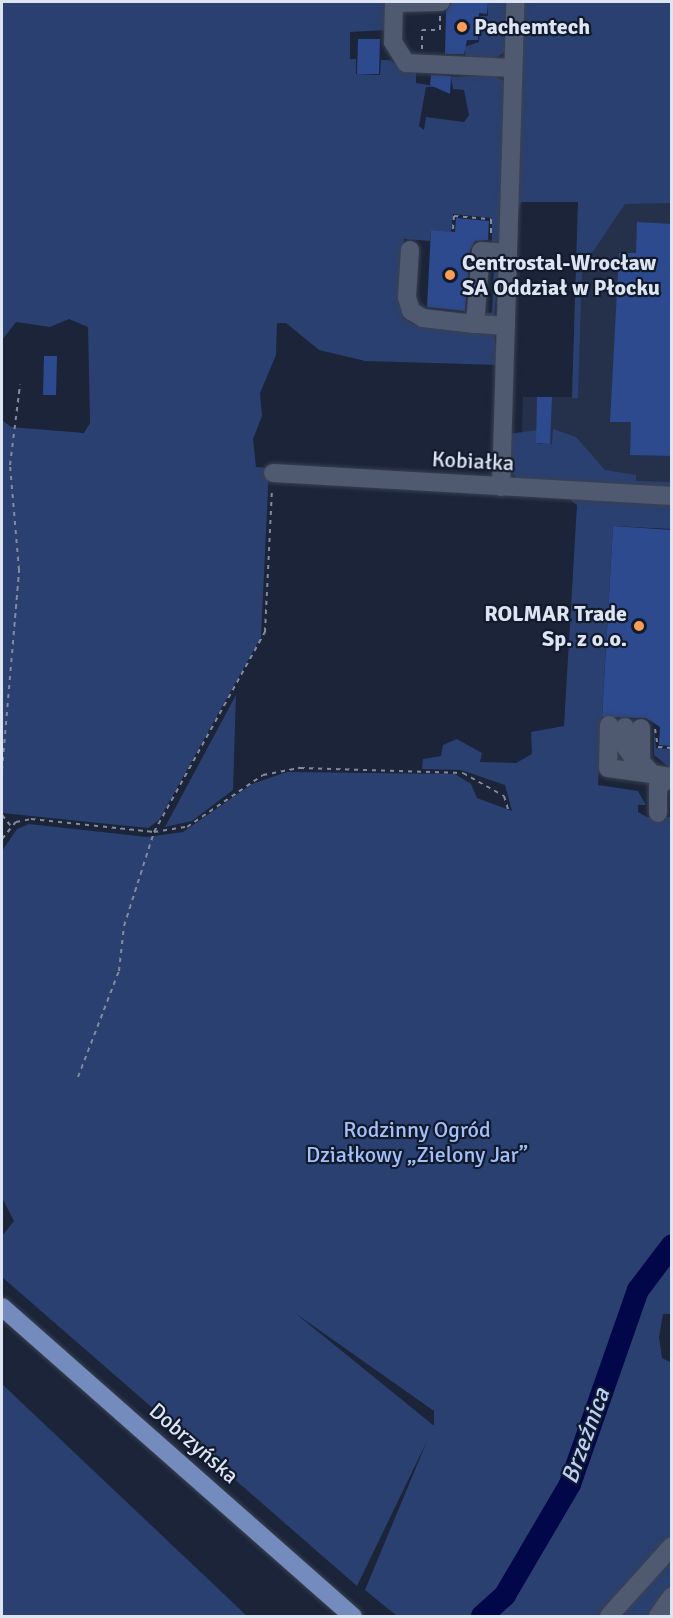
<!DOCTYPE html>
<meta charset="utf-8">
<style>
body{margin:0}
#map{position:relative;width:673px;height:1618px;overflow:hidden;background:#1b2439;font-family:Signika,sans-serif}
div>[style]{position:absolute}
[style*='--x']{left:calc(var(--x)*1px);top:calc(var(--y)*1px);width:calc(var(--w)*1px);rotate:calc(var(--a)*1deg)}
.built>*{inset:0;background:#25304a}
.green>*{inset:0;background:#2a4070}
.river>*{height:22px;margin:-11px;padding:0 11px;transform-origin:11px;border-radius:11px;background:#010749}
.building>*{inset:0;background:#2d4a8e}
.path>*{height:2px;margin-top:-1px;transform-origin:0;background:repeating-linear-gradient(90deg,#838b9c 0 4.5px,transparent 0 9px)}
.roads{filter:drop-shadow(0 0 2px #3a4152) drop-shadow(0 0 2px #3a4152)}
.minor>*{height:18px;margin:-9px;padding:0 9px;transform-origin:9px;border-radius:9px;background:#4f5a71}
.major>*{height:18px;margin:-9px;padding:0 9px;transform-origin:9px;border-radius:9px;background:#748bbd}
.dots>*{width:16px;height:16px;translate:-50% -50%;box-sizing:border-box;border:3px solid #121b2e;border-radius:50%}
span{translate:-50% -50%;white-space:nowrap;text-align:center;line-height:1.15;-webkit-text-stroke:4.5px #121b2e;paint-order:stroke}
.poi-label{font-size:22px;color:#dde4f2;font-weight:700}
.left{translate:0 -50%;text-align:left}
.right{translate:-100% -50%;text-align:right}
.street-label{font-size:22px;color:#dde4f2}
.park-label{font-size:22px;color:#a4c0fa}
.water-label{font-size:24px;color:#bcd0f7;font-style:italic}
.frame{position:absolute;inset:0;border:3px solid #dde4f2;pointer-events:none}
</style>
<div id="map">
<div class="built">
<div style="clip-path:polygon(671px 201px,671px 484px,533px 476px,521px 465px,523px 397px,572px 397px,578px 202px)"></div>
</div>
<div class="green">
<div style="clip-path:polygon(2px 2px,386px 2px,385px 30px,350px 32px,350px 59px,356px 59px,356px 74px,380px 75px,381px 60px,389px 60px,416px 73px,416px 83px,440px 87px,426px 87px,419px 126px,424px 130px,426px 117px,464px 122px,469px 115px,464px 90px,453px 89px,451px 77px,494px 75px,504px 81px,500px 241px,492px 245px,492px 218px,453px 214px,451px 232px,431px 230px,430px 241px,404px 239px,399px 300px,403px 318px,413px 324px,494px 334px,499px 365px,365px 361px,319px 350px,286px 323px,277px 323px,276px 355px,260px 393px,262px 416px,253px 439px,256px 467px,269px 468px,261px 637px,159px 820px,148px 828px,2px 813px,2px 420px,11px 427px,84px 433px,90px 423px,88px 327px,69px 319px,50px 327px,16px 322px,2px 340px)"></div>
<div style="clip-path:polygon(488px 2px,511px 2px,507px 51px,492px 60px,466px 59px,464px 47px,479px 42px,480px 16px,488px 16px)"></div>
<div style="clip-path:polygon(520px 2px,671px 2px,671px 203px,625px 204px,582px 268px,578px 398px,572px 398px,578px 202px,521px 202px,517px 215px)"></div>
<div style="clip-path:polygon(488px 260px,499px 262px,494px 318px,484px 313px,492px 313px,494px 265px,485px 265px)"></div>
<div style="clip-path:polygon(553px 429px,576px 437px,605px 470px,636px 475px,636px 481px,671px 482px,671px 491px,518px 479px,510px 471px,509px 434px,537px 430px,537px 444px,552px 444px)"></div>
<div style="clip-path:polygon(evenodd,568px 498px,671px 501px,671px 529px,613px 526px,598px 785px,638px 791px,646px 805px,638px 805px,638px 812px,647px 817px,671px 817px,671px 802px,672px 1314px,663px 1314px,659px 1337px,662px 1358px,672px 1363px,671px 1616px,397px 1616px,365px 1590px,427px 1441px,357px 1586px,2px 1277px,2px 1236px,14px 1221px,2px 1198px,2px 851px,17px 829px,29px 824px,147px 837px,183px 832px,252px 784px,287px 772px,455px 774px,471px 784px,477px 798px,512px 811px,505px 785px,461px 770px,422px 769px,423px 759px,441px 756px,443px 745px,457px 739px,482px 753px,480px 762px,516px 763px,532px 754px,531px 732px,564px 726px,577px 505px,568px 498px,295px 1313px,434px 1411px,434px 1425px,433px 1425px,295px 1313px)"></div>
<div style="clip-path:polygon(236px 695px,233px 790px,192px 821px,165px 827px)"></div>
<div style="clip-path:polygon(654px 731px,656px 748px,671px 749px,671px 769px,654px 755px)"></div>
<div style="clip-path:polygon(2px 1384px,247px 1616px,2px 1616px)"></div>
</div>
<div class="river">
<div style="--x:482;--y:1616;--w:31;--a:-42"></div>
<div style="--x:505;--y:1595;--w:129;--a:-59.6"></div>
<div style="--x:570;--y:1484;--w:206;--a:-70.7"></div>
<div style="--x:638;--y:1290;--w:56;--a:-52.9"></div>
</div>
<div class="building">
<div style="clip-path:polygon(452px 2px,488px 2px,487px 14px,479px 13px,478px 40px,467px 40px,464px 54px,445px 54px,446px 12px)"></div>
<div style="clip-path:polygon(358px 39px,380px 39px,379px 74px,357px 74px)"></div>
<div style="clip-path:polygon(431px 75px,451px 76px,450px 94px,430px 85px)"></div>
<div style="clip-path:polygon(456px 218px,489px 221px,488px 240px,475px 241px,470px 250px,465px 311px,427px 307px,431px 230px,455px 232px)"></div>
<div style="clip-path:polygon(637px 222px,672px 224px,672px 456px,630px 455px,631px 422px,610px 422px,619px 253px,636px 253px)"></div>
<div style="clip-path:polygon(44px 356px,57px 356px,56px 395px,43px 395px)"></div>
<div style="clip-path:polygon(537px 397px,552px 397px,550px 444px,536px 443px)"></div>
<div style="clip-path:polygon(613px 526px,672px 530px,672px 746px,659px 745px,660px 727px,646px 718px,602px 717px)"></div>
</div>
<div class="path">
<div style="--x:422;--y:49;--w:19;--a:-90"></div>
<div style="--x:422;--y:30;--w:18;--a:0"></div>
<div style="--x:440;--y:30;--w:14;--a:-90"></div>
<div style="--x:453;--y:229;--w:13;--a:-86"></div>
<div style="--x:454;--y:216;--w:37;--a:5"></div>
<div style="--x:491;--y:219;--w:18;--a:90"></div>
<div style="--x:655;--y:729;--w:18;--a:81"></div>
<div style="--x:658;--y:747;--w:14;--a:4"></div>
<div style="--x:2;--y:770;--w:201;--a:-85.1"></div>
<div style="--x:19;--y:570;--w:105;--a:-94.9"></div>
<div style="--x:10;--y:465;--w:81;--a:-82.9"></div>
<div style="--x:2;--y:815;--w:14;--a:51"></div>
<div style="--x:2;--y:839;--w:22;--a:-51"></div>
<div style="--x:16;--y:822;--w:15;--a:-11"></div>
<div style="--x:31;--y:819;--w:124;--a:6"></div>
<div style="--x:154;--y:832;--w:229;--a:-61"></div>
<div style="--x:265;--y:632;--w:143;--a:-87.2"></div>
<div style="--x:78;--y:1077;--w:114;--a:-68.9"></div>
<div style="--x:119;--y:971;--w:45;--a:-83.7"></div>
<div style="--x:124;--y:926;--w:99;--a:-72.3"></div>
<div style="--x:154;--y:832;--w:33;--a:-9"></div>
<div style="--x:187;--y:827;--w:92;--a:-34.4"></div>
<div style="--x:263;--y:775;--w:38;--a:-11"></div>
<div style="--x:300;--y:768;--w:163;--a:1.8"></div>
<div style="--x:463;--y:773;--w:47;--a:29.3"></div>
<div style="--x:504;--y:796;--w:17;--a:73"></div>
</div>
<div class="roads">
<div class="minor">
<div style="--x:394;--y:2;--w:40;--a:91.4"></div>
<div style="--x:393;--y:42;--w:25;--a:58"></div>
<div style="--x:406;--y:63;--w:107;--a:2.7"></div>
<div style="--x:394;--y:3;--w:47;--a:-1.2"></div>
<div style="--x:410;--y:250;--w:47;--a:93.7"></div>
<div style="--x:407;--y:297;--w:15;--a:74"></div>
<div style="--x:411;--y:311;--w:14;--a:30"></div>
<div style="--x:423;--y:318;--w:52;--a:6.6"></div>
<div style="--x:506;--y:326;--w:31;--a:-176"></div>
<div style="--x:475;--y:324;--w:73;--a:-85.3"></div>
<div style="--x:481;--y:251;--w:27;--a:4"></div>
<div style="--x:273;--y:473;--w:400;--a:3.3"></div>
<div style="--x:501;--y:487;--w:485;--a:-88.3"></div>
<div style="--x:609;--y:725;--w:43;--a:91.3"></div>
<div style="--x:608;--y:768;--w:44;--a:7.8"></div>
<div style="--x:625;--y:727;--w:18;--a:93"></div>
<div style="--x:624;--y:745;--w:14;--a:54"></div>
<div style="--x:641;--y:728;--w:34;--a:90"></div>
<div style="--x:641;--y:762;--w:16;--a:47"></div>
<div style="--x:652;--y:774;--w:20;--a:9"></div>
<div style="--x:658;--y:813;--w:26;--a:-90"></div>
<div style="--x:658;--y:787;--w:16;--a:-40"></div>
<div style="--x:609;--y:1616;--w:94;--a:-48"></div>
<div style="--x:658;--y:1616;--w:24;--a:-55"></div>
</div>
<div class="major">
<div style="--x:2;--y:1307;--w:468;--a:41.4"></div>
</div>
</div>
<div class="dots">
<div style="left:462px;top:27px;background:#fd9c56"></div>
<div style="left:450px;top:275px;background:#fd9c56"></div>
<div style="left:639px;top:626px;background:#fd9c56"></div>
</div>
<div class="poi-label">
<span class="left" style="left:474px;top:27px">Pachemtech</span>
<span class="left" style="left:462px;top:275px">Centrostal-Wrocław<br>SA Oddział w Płocku</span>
<span class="right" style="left:627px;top:626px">ROLMAR Trade<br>Sp. z o.o.</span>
</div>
<div class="street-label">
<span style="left:473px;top:461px;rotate:3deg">Kobiałka</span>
<span style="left:194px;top:1443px;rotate:41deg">Dobrzyńska</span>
</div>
<div class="park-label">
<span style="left:417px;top:1142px">Rodzinny Ogród<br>Działkowy „Zielony Jar”</span>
</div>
<div class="water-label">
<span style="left:586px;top:1436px;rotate:-70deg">Brzeźnica</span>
</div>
<div class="frame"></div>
</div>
